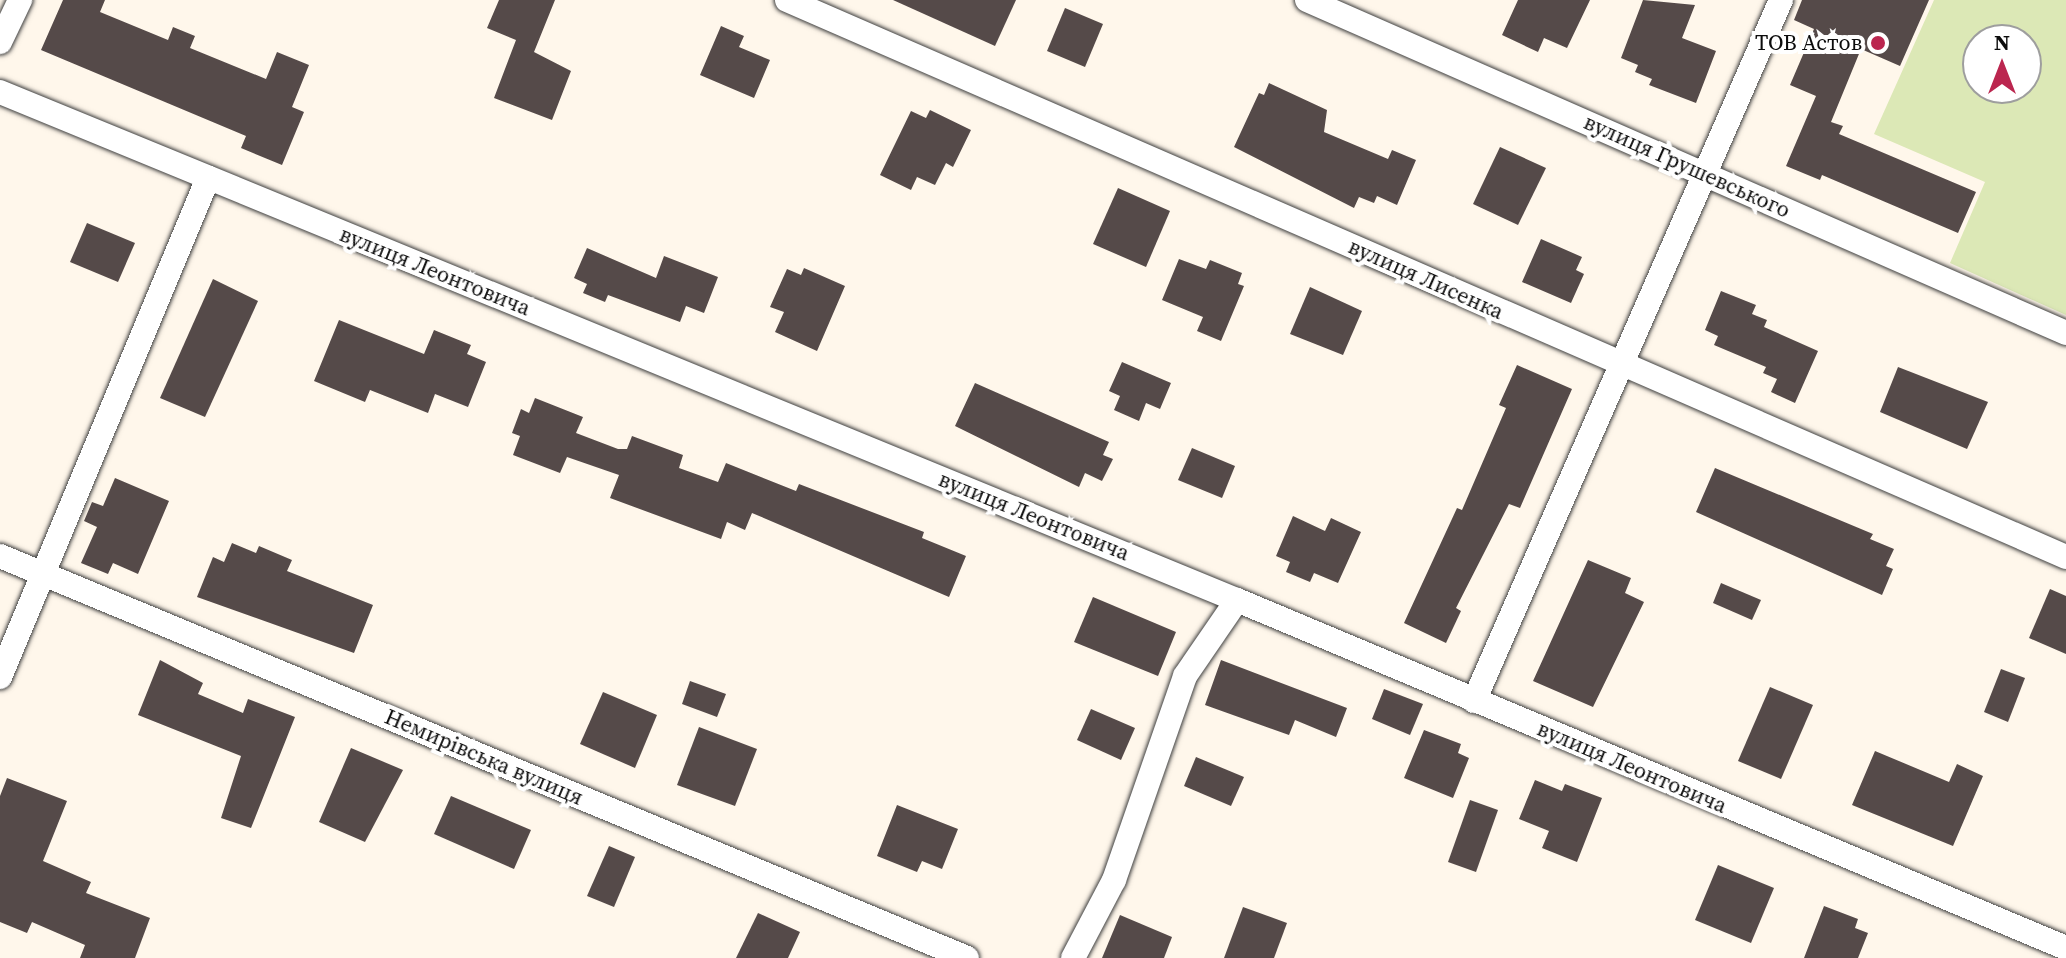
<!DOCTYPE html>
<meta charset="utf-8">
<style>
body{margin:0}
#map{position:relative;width:2066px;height:958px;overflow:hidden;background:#fff7eb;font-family:"Source Serif 4",serif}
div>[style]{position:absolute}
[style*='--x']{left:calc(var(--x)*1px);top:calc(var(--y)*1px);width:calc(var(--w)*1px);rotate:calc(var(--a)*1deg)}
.green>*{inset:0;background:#dce8b6}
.building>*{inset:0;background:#554a49}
.roads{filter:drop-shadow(0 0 2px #3f3f3f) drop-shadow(0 0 2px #3f3f3f)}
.street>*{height:24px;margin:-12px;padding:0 12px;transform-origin:12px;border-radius:12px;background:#fff}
.dots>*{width:22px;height:22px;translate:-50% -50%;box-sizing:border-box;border:4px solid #fff;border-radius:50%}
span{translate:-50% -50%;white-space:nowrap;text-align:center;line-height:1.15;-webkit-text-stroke:8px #fff;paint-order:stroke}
.poi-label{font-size:22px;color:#0c0c0c}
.right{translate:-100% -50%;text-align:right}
.street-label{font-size:22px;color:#0c0c0c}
.north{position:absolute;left:1962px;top:24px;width:80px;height:80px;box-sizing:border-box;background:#fff;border:2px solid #9e9e9e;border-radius:50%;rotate:0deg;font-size:22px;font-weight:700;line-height:32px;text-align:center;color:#0c0c0c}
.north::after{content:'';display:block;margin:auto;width:28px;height:36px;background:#bb264f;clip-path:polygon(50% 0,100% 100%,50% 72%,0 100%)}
</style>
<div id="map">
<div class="green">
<div style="clip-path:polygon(evenodd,1934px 0,2066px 0,2066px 315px,1950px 263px,1985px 182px,1874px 134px,1934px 0,1978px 40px,2026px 40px,2026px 88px,1978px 88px,1978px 40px)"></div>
</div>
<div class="building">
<div style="clip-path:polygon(63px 0,105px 0,100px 12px,168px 40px,173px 27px,195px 36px,190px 48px,266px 79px,277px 52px,309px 65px,292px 107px,304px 112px,282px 165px,241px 148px,246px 136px,41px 50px)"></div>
<div style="clip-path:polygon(499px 0,555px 0,534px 52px,571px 71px,552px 120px,494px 98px,516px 40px,487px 28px)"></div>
<div style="clip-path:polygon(893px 0,1016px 0,995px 46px)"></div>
<div style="clip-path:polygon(1518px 0,1590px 0,1567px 48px,1544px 38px,1538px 52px,1502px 35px)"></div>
<div style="clip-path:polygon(1643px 0,1695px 5px,1682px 38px,1716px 51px,1696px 103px,1649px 85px,1652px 79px,1635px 72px,1638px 65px,1621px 58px)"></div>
<div style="clip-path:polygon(1802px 0,1929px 0,1900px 66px,1861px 49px,1831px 122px,1843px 126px,1839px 134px,1976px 192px,1958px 233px,1822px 175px,1820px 180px,1786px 166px,1816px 96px,1790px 85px,1814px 29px,1794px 20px)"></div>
<div style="clip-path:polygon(1065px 8px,1103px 24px,1085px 67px,1047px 51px)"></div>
<div style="clip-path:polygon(721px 26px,744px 36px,739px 47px,770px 60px,754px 98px,700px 75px)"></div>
<div style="clip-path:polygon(1269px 83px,1327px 110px,1324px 132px,1388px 159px,1392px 150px,1416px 160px,1397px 205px,1377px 196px,1374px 203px,1359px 197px,1354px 208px,1234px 147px,1259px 93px,1264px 95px)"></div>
<div style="clip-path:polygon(930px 110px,971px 130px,953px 167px,946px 163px,935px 185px,917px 177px,911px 190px,880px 175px,911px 111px,926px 118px)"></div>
<div style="clip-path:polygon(1500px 147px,1546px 168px,1518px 225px,1473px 204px)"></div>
<div style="clip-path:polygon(1118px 188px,1170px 211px,1146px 267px,1093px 244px)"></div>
<div style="clip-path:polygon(87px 223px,135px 243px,118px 282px,70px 262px)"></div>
<div style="clip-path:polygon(1541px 239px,1582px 257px,1576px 270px,1584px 274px,1571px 303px,1522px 282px)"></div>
<div style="clip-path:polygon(587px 248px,656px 278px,664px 256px,718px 277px,704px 313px,686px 306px,680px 322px,608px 295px,605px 302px,583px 293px,587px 284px,574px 278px)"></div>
<div style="clip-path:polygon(1179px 259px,1206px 269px,1210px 260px,1242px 273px,1238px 284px,1244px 286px,1221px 341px,1197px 331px,1203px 317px,1162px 300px)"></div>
<div style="clip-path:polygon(804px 268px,845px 286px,817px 351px,775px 332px,784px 312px,770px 307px,787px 269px,801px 275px)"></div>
<div style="clip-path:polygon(213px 279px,258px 301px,205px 417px,160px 398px)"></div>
<div style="clip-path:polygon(1310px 287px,1362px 311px,1343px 355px,1290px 334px)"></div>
<div style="clip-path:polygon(1721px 291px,1756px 305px,1752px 314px,1767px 320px,1764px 327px,1818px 351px,1795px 403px,1771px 392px,1777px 379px,1763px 373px,1766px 367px,1714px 345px,1718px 336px,1705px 330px)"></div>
<div style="clip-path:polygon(339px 320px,424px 354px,434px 330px,471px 345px,467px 354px,486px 362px,468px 407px,435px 394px,428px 413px,370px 390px,365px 402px,314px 381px)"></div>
<div style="clip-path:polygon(1122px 362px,1171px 383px,1160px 409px,1146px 403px,1139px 421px,1114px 410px,1120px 396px,1109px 391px)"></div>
<div style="clip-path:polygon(1517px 365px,1572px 389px,1520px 508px,1509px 504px,1456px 608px,1461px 611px,1446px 643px,1404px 623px,1457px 508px,1462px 510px,1506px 408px,1499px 405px)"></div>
<div style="clip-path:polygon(1898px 367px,1988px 402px,1967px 449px,1880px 412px)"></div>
<div style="clip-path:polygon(975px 383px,1109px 442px,1103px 455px,1113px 459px,1102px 481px,1085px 473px,1079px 487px,955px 426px)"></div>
<div style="clip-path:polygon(535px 398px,583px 417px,576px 433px,618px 449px,627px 449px,632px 436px,683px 455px,679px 468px,718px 482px,726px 463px,796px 491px,799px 484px,924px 532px,922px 538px,966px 556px,949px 597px,752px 513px,745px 530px,727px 522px,721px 539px,610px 498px,619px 475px,567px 457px,560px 473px,513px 455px,520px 436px,512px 433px,521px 409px,529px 413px)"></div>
<div style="clip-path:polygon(1192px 448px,1235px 466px,1222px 498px,1178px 480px)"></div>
<div style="clip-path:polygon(1715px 468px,1873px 534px,1870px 539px,1894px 549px,1886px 566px,1893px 569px,1882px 595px,1696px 512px)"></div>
<div style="clip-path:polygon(115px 478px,169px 501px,138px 574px,113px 563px,108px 574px,81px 563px,97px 527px,84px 521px,92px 502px,103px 506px)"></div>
<div style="clip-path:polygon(1293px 516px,1325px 531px,1331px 518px,1361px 532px,1338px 583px,1314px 573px,1310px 582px,1286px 572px,1290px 562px,1276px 556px)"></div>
<div style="clip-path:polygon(232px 543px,256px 553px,259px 546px,292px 560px,287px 571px,373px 605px,354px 653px,197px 597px,213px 557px,224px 562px)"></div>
<div style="clip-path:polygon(1588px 560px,1631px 578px,1625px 593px,1644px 602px,1593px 707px,1533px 681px)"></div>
<div style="clip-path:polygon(1721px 583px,1761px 600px,1752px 620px,1713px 603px)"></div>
<div style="clip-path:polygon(2050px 589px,2066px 596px,2066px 654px,2029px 638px)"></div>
<div style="clip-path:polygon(1093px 597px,1176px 632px,1158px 676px,1074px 642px)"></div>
<div style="clip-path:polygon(160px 660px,203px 683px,198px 694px,243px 713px,248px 699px,295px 717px,251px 828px,221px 818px,241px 756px,138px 715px)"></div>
<div style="clip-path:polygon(1221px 660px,1347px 708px,1336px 737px,1295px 720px,1289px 735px,1205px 705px)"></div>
<div style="clip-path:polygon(2001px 669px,2025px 678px,2008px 722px,1984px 712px)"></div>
<div style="clip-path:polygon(690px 681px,726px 694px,717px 717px,682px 704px)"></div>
<div style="clip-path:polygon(1770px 687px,1813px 705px,1781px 779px,1738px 761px)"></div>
<div style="clip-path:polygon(1384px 689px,1423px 704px,1410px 735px,1372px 719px)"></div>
<div style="clip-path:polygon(603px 692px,657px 715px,635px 768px,580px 744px)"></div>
<div style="clip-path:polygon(1091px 709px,1135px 728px,1121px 760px,1077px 740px)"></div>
<div style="clip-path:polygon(699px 727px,757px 749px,735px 806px,677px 785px)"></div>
<div style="clip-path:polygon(1424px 730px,1461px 744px,1458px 753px,1469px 758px,1453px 798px,1404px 778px)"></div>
<div style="clip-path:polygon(351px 748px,403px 770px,365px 842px,319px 822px)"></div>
<div style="clip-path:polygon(1875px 751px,1949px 782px,1957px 764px,1983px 776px,1953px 846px,1852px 805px)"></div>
<div style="clip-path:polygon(1196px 757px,1244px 777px,1231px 806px,1184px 786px)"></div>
<div style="clip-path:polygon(7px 778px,67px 801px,43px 861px,91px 882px,86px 893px,150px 918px,135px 958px,80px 958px,85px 945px,32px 922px,27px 933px,0 922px,0 796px)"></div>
<div style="clip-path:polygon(1535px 780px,1562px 791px,1565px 784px,1602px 798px,1577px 862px,1542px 848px,1549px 831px,1519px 819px)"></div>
<div style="clip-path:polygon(451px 796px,531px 830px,514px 869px,434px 834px)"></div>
<div style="clip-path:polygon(1470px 800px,1498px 810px,1476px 872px,1448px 862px)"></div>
<div style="clip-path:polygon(897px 805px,958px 829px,942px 869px,922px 861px,917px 872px,877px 856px)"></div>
<div style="clip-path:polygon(609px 846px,635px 857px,614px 907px,587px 896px)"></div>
<div style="clip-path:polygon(1718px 865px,1774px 888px,1751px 943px,1695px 920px)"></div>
<div style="clip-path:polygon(1824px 906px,1858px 919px,1855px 928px,1868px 933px,1858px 958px,1804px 958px)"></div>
<div style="clip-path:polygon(1243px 907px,1287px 923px,1274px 958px,1224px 958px)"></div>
<div style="clip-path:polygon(758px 913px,800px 932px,788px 958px,736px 958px)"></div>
<div style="clip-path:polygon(1120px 915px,1172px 937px,1164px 958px,1102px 958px)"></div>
</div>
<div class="roads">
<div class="street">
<div style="--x:787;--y:0;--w:1395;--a:23.53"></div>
<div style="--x:1307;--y:0;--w:829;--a:23.69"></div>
<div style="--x:0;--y:42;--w:47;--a:-64.5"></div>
<div style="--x:0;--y:92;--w:1337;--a:22.33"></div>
<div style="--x:1237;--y:600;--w:899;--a:22.77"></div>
<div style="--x:0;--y:556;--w:1047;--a:22.57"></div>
<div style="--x:0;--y:677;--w:541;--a:-67.37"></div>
<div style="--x:1474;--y:701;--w:765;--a:-66.35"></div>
<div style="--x:1073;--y:958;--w:88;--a:-62.3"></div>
<div style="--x:1114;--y:880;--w:216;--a:-70.8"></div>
<div style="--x:1185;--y:676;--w:92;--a:-55.6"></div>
</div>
</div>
<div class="dots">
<div style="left:1878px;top:43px;background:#bb264f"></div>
</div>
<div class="poi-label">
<span class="right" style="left:1862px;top:43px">ТОВ Астов</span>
</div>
<div class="street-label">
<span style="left:1687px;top:166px;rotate:24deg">вулиця Грушевського</span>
<span style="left:435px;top:271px;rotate:22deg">вулиця Леонтовича</span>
<span style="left:1426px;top:279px;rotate:24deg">вулиця Лисенка</span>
<span style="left:1034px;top:516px;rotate:22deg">вулиця Леонтовича</span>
<span style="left:484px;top:757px;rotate:23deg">Немирівська вулиця</span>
<span style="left:1632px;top:767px;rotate:23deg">вулиця Леонтовича</span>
</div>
<div class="north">N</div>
</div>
